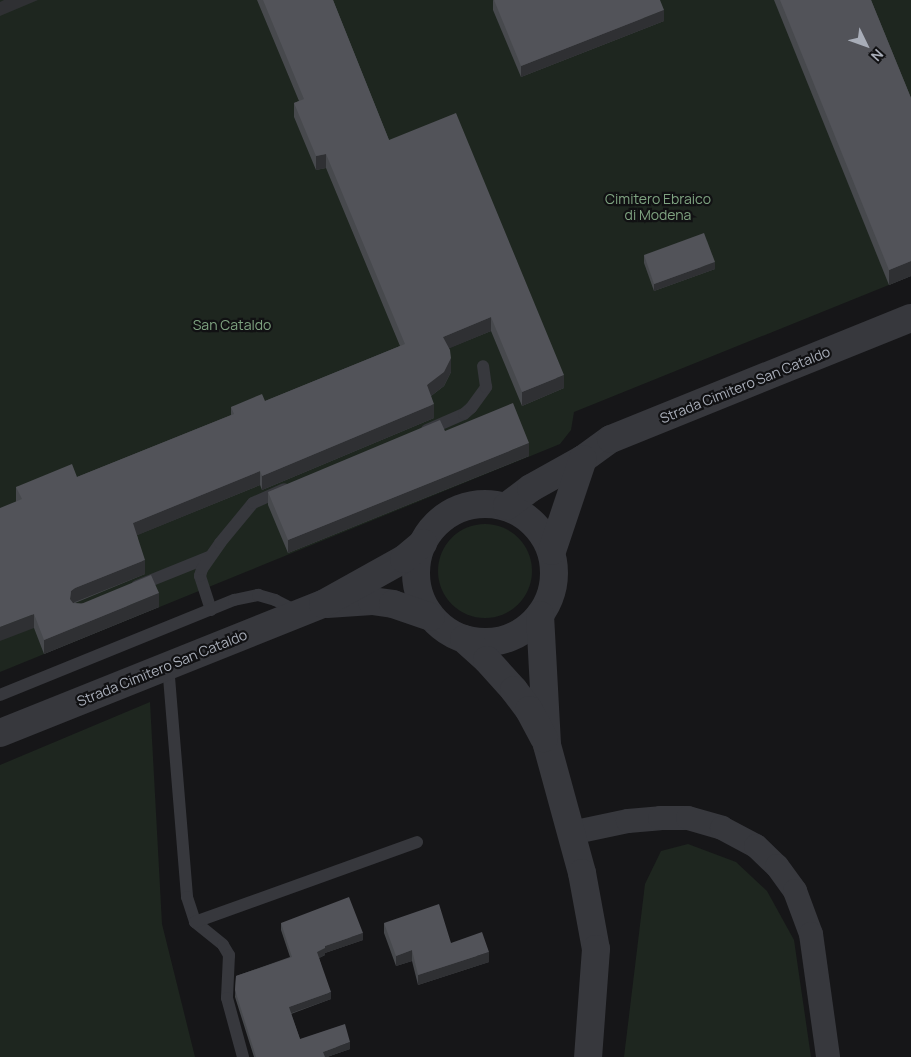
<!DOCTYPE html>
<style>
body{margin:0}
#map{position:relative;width:911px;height:1057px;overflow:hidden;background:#161618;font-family:Manrope,sans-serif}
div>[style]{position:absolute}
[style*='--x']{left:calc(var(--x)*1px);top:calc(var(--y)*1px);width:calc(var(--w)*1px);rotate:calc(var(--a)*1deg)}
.green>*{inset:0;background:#1e261f}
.round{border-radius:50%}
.service>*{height:12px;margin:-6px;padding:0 6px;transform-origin:6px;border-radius:6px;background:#37383d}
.minor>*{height:24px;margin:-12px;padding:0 12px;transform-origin:12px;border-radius:12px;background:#37383d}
.tertiary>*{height:28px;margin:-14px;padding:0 14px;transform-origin:14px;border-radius:14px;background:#37383d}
.tertiary>.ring{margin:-14px;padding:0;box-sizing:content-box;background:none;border:28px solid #37383d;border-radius:50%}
.wall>*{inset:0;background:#47494d}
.shaded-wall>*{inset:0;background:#2f3033}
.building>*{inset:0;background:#525359}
span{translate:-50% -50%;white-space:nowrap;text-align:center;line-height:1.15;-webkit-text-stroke:4.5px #111113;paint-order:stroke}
.park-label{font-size:14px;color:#7fa381}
.street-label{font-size:14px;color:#a8adb8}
.north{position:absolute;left:841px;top:20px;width:50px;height:50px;-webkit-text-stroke:4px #111113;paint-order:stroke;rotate:132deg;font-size:14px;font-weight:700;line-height:20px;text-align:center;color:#a8adb8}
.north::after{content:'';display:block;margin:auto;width:18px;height:22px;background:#a8adb8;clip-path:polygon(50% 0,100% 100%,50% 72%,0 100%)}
</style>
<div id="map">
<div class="green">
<div style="clip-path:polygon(0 0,911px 0,911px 276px,574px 412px,571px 430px,560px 444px,0 672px)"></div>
<div class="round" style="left:438px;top:524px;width:94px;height:94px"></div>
<div style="clip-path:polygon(150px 702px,162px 924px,195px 1057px,0 1057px,0 765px)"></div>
<div style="clip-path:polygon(688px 844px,736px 862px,767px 891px,794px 940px,811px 1057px,624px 1057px,645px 884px,661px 851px)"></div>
</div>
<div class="service">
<div style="--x:427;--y:430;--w:40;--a:-23.4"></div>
<div style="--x:464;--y:414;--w:9;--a:-41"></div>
<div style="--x:471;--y:408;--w:26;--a:-54"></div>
<div style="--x:486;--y:387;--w:21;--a:-98"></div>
<div style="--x:137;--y:586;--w:78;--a:-21.9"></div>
<div style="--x:211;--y:610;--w:36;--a:-108"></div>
<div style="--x:200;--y:576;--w:7;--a:-74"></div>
<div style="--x:202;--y:569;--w:32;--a:-55"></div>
<div style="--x:220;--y:543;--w:52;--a:-50.5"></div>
<div style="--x:253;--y:503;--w:34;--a:-24"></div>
<div style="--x:168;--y:665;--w:233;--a:85.3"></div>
<div style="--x:187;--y:897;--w:26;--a:72"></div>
<div style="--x:195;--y:922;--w:36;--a:39"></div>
<div style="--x:223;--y:945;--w:12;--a:59"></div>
<div style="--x:229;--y:955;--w:43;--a:92.7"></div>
<div style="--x:227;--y:998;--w:61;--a:74.8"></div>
<div style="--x:0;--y:695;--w:253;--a:-22.1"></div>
<div style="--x:234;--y:600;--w:25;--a:-12"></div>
<div style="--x:258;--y:595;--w:18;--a:16"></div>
<div style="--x:275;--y:600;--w:27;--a:27"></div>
<div style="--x:195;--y:922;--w:236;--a:-19.8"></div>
</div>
<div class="minor">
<div style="--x:571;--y:833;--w:58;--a:-11.9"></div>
<div style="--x:628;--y:821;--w:32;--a:-5"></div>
<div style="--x:660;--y:818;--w:28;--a:0"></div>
<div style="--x:688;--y:818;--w:35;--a:16"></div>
<div style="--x:722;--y:828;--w:38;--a:28"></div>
<div style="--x:756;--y:846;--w:29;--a:44"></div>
<div style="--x:777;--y:866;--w:31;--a:54"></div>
<div style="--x:795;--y:891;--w:46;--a:69.6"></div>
<div style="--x:811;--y:934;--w:124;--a:82.1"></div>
</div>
<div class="tertiary">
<div class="ring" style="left:416px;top:504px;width:110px;height:110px"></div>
<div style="--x:507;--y:506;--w:30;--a:-37"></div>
<div style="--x:531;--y:488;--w:60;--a:-29.1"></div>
<div style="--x:583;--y:459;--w:34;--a:-36"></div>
<div style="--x:611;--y:439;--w:323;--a:-22"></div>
<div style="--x:552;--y:551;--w:97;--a:-71.4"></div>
<div style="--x:327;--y:604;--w:45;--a:-3.8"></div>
<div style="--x:372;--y:601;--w:21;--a:8"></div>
<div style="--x:393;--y:604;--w:40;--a:18.9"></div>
<div style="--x:540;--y:615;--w:130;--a:86.9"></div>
<div style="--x:547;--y:745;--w:133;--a:74.7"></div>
<div style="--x:582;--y:873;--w:77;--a:79.6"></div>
<div style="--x:596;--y:949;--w:108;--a:94.2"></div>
<div style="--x:464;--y:639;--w:31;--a:42"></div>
<div style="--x:487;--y:660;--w:40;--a:48"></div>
<div style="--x:514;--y:690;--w:25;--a:53"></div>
<div style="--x:529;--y:710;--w:32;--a:62"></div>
<div style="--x:0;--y:733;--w:348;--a:-21.8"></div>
<div style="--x:323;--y:604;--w:93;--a:-29.1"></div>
<div style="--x:404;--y:559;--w:25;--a:-40"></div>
</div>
<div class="wall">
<div style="clip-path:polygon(257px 0,333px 0,389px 140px,564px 388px,522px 406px,491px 331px,449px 348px,451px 372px,444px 386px,431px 396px,434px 418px,262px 490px,260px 485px,137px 535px,145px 574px,75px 603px,159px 607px,44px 654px,34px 628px,16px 501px,16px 487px,77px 477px,231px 415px,231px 407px,265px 401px,400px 346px,326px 168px,316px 170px,294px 117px,294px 103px,299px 101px)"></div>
<div style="clip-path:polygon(493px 0,664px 21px,521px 77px,493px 10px)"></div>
<div style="clip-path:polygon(774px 0,871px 0,911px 98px,911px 276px,889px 285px)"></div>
<div style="clip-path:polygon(644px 255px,715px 269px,654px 291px,644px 263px)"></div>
<div style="clip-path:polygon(445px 431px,529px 456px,288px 553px,268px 505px,268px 492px)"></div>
<div style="clip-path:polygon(281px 923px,363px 940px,325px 953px,325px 955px,319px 958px,331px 999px,291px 1014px,300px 1039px,350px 1049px,327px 1057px,254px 1057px,235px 997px,236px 976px,290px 957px,281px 930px)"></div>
<div style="clip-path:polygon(384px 923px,451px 943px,489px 962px,418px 985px,412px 961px,396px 966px,384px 933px)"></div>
</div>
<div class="shaded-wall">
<div style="clip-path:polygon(4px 0,38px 0,0 16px,0 2px)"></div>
<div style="clip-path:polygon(664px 10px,664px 21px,521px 77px,521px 66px)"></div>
<div style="clip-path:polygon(326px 154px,326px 168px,316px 170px,316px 156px)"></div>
<div style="clip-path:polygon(911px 261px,911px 276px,889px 285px,889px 270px)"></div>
<div style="clip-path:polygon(715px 262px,715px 269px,654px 291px,654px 284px)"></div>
<div style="clip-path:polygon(491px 317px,491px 331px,443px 351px,443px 337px)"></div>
<div style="clip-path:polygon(451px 358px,451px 372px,444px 386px,427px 399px,427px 385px)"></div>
<div style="clip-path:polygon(564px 375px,564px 388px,522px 406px,522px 392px)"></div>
<div style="clip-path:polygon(434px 404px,434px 418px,262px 490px,262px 476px)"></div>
<div style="clip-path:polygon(529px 443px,529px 456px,288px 553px,288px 540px)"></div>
<div style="clip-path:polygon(260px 471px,260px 485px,133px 537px,133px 523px)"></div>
<div style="clip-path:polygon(145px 560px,145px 574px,75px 602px,71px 605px,70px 599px,71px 591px,75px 588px)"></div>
<div style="clip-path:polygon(159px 593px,159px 607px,44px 654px,44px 640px)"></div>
<div style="clip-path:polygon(34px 614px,34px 628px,0 641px,0 627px)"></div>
<div style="clip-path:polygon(363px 933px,363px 940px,325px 953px,325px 955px,317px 959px,317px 952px,325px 946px)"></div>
<div style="clip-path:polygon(412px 950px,412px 961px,396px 966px,396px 956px)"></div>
<div style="clip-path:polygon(489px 952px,489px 962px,418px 985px,418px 975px)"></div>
<div style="clip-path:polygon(331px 992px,331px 999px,289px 1014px,289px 1007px)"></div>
<div style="clip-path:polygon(350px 1042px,350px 1049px,327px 1057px,323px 1057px,323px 1052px)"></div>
</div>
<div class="building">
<div style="clip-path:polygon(263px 0,333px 0,389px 140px,456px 113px,564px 375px,522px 392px,491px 317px,443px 337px,450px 350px,451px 358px,444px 372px,427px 385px,434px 404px,262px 476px,260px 471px,133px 523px,145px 560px,75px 588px,71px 591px,70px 599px,73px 603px,81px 604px,151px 575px,159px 593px,44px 640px,34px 614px,0 627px,0 508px,22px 499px,16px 487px,72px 464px,77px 477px,234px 414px,231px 407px,262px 394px,265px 401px,405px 344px,326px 154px,316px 156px,294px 103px,304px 99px)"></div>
<div style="clip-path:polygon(494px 0,660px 0,664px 10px,521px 66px)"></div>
<div style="clip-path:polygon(780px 0,871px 0,911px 98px,911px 261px,889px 270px)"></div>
<div style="clip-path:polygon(704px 233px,715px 262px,654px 284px,644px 255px)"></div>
<div style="clip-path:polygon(513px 403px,529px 443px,288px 540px,268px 492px,440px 420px,445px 431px)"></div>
<div style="clip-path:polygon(349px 897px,363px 933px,325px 946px,325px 948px,317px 952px,331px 992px,289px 1007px,300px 1039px,345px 1024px,350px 1042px,323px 1052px,325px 1057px,256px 1057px,235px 990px,236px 976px,292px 957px,281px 923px)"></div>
<div style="clip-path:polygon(439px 904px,451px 943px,482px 932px,489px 952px,418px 975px,412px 950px,396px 956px,384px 923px)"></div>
</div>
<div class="park-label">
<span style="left:658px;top:207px">Cimitero Ebraico<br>di Modena</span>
<span style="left:232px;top:325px">San Cataldo</span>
</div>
<div class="street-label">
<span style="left:745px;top:385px;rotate:-22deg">Strada Cimitero San Cataldo</span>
<span style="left:162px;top:668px;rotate:-22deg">Strada Cimitero San Cataldo</span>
</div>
<div class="north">N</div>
</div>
